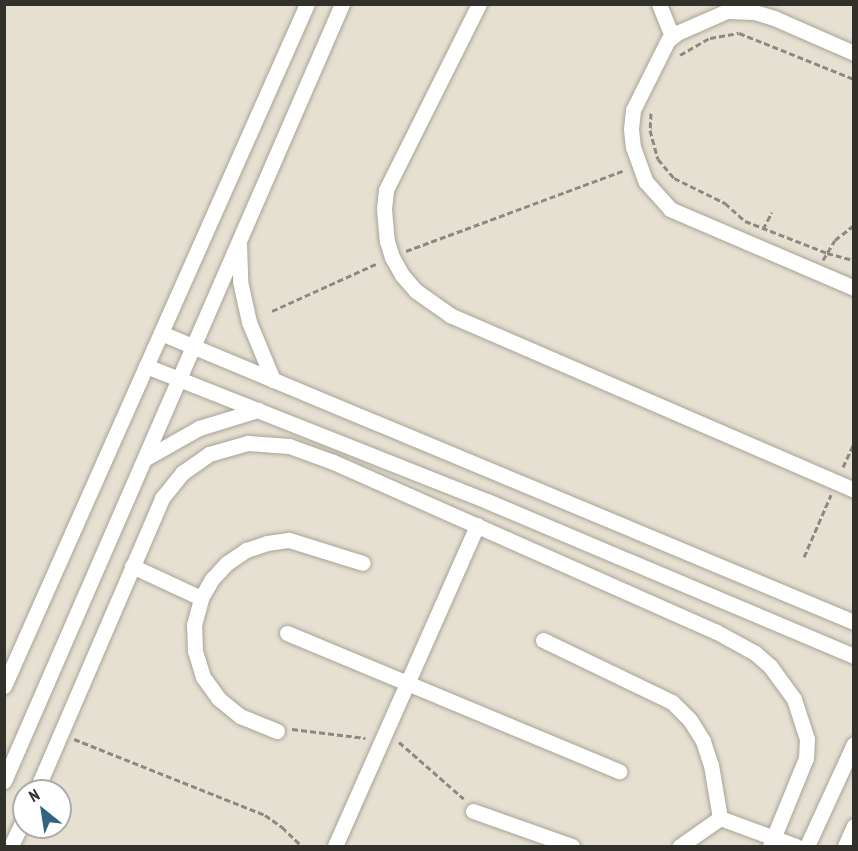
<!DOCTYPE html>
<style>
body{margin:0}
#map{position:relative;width:858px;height:851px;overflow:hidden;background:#e6e0d2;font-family:"PT Sans Narrow",sans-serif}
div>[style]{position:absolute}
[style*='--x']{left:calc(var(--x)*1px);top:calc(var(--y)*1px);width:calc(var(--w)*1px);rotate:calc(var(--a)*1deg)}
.path>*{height:3px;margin-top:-1.5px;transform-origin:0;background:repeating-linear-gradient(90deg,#8d897f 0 6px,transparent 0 9px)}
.roads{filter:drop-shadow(0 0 2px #a9a396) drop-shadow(0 0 2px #a9a396)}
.street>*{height:15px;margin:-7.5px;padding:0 7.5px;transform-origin:7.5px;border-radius:7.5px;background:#fff}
span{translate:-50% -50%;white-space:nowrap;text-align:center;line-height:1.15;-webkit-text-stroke:4.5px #fff;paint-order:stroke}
.frame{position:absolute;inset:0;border:6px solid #32302a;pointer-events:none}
.north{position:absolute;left:12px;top:779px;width:60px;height:60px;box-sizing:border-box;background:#fff;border:2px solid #adacaa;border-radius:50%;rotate:330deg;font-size:16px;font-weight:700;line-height:24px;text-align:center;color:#32302a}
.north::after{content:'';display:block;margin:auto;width:21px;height:27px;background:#326482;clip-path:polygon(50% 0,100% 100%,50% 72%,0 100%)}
</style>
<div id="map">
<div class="path">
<div style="--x:680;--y:55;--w:34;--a:-30"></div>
<div style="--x:710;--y:38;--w:29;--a:-10"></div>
<div style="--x:739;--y:33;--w:124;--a:21.8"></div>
<div style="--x:651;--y:113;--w:17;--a:93"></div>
<div style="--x:650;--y:130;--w:30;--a:75"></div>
<div style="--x:658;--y:159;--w:25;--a:50"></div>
<div style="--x:674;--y:178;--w:57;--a:26.1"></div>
<div style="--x:725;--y:203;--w:27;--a:42"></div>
<div style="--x:745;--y:221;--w:88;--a:21.3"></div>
<div style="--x:827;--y:253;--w:28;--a:15"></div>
<div style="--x:763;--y:229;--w:19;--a:-62"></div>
<div style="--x:406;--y:251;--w:233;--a:-20.3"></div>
<div style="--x:823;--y:260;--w:23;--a:-59"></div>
<div style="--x:835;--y:240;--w:24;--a:-38"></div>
<div style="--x:272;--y:311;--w:116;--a:-24.4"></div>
<div style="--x:843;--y:467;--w:26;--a:-65"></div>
<div style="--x:804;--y:557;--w:68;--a:-66.5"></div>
<div style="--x:292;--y:729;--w:74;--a:7"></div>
<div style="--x:74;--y:739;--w:206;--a:21.7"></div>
<div style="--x:265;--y:815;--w:21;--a:35"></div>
<div style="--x:282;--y:827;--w:28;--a:44"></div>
<div style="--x:399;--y:742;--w:86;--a:41.2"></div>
</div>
<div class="roads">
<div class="street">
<div style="--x:479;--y:4;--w:208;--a:116.6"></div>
<div style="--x:386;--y:190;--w:19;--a:96"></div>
<div style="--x:384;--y:209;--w:32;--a:85"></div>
<div style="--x:387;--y:241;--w:17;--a:73"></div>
<div style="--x:392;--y:257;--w:21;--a:61"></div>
<div style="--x:402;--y:275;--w:21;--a:49"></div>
<div style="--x:416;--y:291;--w:42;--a:35.2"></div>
<div style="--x:450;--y:315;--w:440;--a:23.4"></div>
<div style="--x:659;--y:4;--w:35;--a:68"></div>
<div style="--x:854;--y:53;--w:87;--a:-156.4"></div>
<div style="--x:774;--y:18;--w:21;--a:-163"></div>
<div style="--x:754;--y:12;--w:27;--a:-178"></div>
<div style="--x:727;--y:11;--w:55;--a:156.3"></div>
<div style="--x:677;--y:33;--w:11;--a:142"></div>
<div style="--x:668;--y:40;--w:78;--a:116.6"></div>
<div style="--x:633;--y:110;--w:19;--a:96"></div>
<div style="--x:631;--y:129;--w:18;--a:84"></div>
<div style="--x:633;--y:147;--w:37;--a:70"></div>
<div style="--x:646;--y:182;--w:36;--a:48"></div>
<div style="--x:670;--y:209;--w:200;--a:23.2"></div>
<div style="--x:239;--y:244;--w:37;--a:88"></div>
<div style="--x:240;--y:281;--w:42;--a:77.6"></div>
<div style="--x:249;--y:322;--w:63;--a:67.5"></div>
<div style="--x:161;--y:333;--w:751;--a:22.64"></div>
<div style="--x:146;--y:366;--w:367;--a:21.6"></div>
<div style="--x:487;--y:501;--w:398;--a:22.9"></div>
<div style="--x:146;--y:458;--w:61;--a:-29.5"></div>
<div style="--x:199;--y:428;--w:62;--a:-17"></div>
<div style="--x:132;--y:566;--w:76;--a:24.9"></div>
<div style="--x:287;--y:633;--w:360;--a:22.6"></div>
<div style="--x:543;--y:640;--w:143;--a:25.7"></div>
<div style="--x:672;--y:702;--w:25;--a:45"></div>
<div style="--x:690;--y:720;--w:25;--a:58"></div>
<div style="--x:703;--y:741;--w:25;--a:72"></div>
<div style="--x:711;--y:765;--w:54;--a:80.4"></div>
<div style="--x:720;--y:818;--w:49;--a:145"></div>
<div style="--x:4;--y:686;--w:746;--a:-66.05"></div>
<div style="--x:277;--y:731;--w:40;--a:-158"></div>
<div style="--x:240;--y:716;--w:27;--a:-141"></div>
<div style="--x:219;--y:699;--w:27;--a:-126"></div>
<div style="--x:203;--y:677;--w:27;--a:-107"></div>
<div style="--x:195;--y:651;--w:26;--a:-92"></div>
<div style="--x:194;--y:625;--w:28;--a:-75"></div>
<div style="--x:201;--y:598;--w:22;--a:-60"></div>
<div style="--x:212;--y:579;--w:22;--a:-47"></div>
<div style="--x:227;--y:563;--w:23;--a:-34"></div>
<div style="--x:246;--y:550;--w:22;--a:-18"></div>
<div style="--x:267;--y:543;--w:22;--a:-8"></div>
<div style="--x:289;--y:540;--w:77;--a:17.3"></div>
<div style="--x:4;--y:781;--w:847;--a:-66.49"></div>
<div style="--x:36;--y:791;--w:319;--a:-66.7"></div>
<div style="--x:162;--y:498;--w:32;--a:-51"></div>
<div style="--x:182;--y:473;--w:33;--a:-35"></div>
<div style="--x:209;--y:454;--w:41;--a:-15.8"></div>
<div style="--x:248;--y:443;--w:41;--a:4.2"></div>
<div style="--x:289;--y:446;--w:47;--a:20"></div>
<div style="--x:333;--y:462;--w:418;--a:23.9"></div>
<div style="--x:715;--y:631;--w:46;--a:28.8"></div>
<div style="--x:755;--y:653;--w:20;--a:41"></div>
<div style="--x:770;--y:666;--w:41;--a:54"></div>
<div style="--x:794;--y:699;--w:42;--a:72"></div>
<div style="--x:807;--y:739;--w:19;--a:93"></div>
<div style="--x:806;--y:758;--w:95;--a:112.2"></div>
<div style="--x:473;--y:811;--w:105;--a:19.5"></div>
<div style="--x:720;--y:818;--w:81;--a:20.2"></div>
<div style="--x:11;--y:846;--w:31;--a:-65"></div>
<div style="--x:335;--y:846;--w:351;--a:-66.1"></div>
<div style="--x:807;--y:846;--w:112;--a:-65.3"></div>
<div style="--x:845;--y:846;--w:22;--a:-66"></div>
</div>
</div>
<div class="frame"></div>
<div class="north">N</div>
</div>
